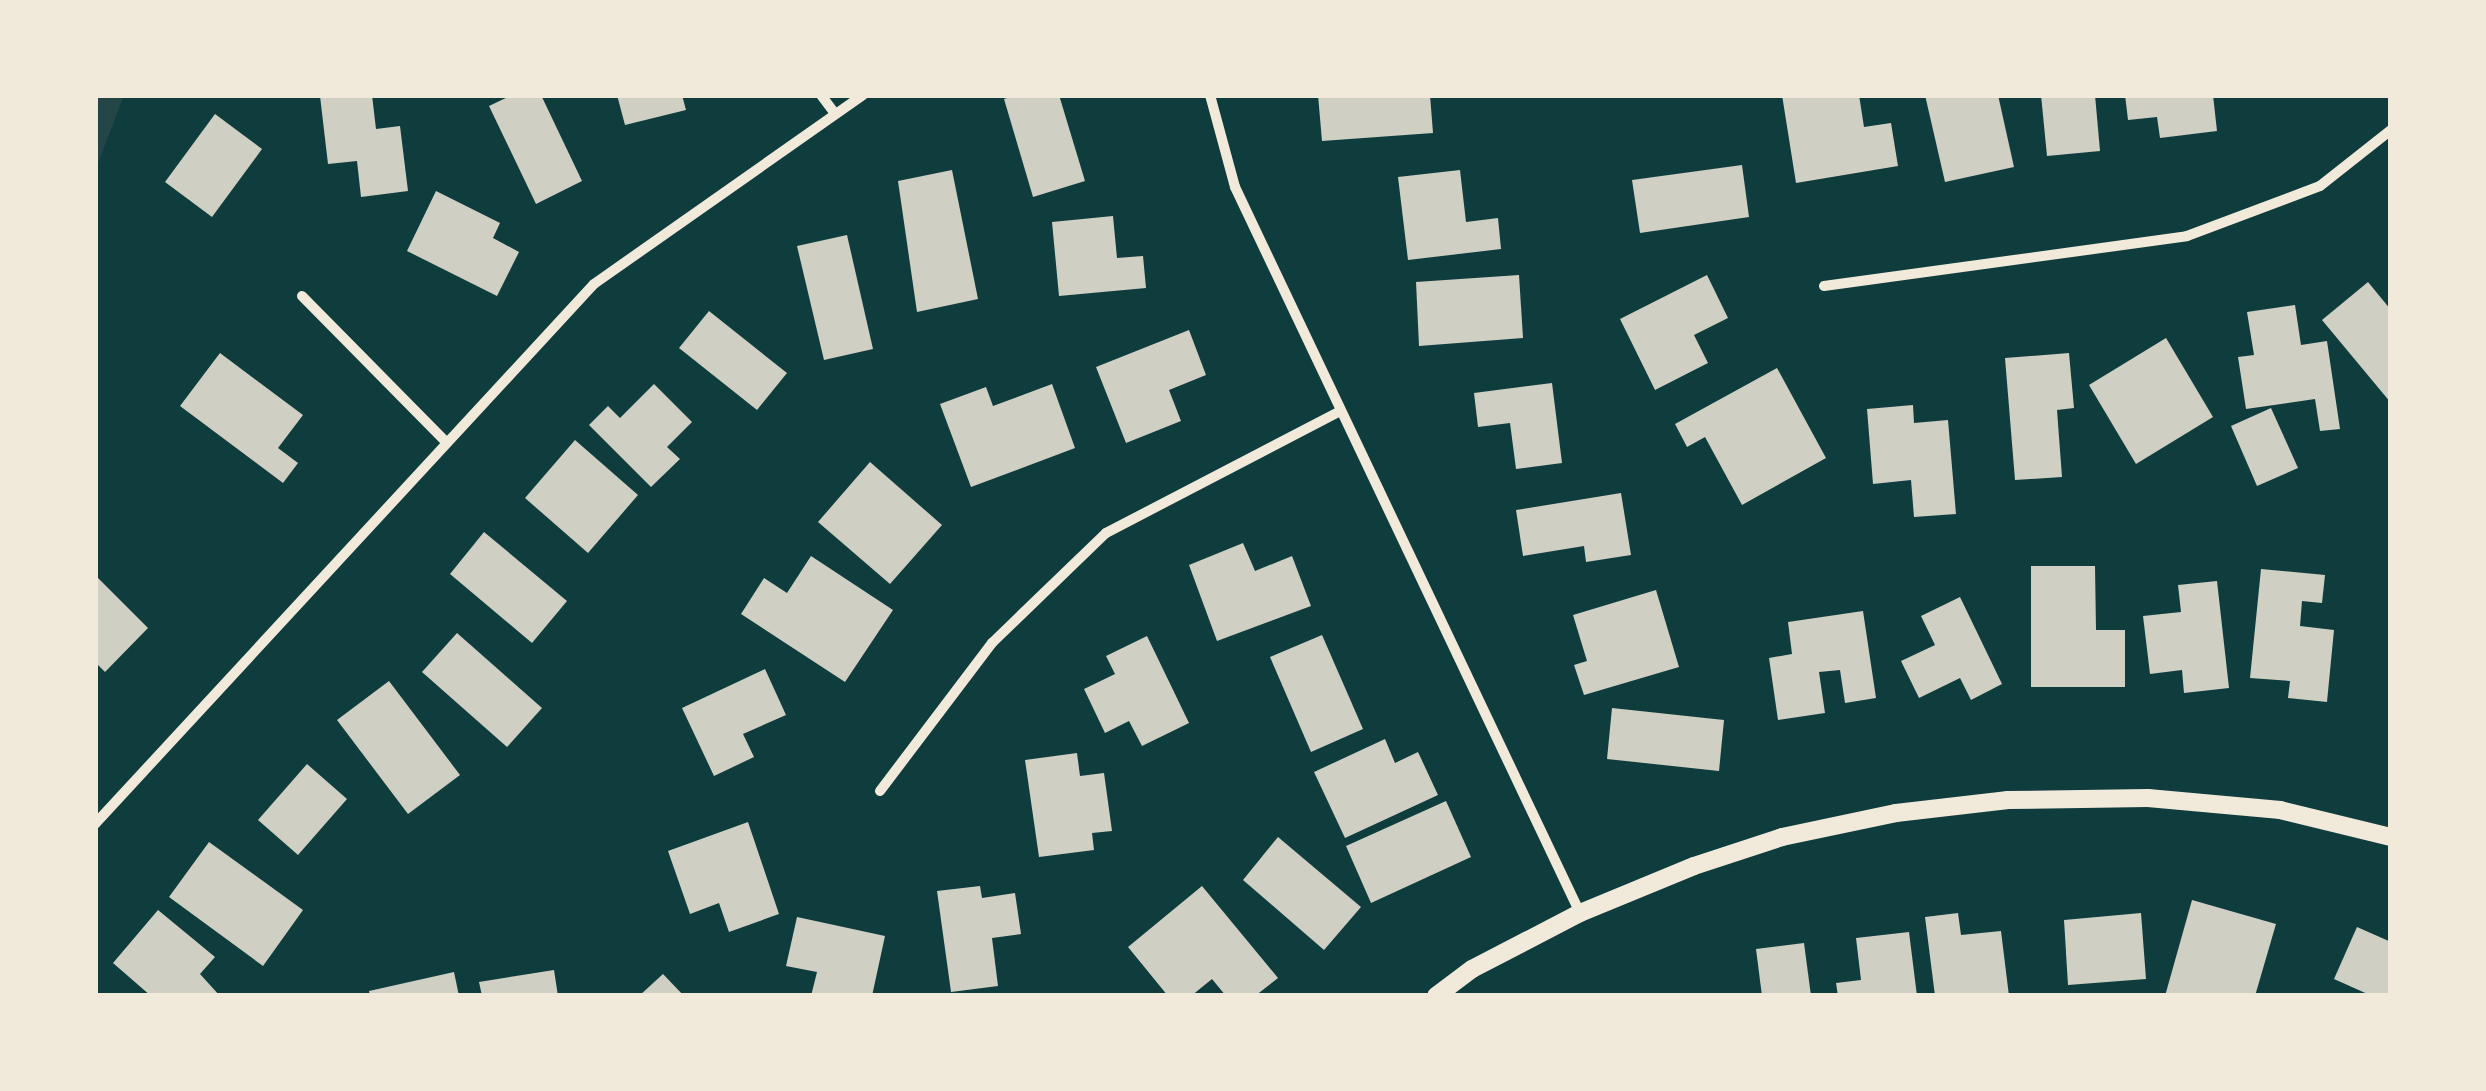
<!DOCTYPE html>
<style>
body{margin:0}
#map{position:relative;width:2486px;height:1091px;overflow:hidden;background:#0f3d3e;font-family:"IBM Plex Sans",sans-serif}
div>[style]{position:absolute}
[style*='--x']{left:calc(var(--x)*1px);top:calc(var(--y)*1px);width:calc(var(--w)*1px);rotate:calc(var(--a)*1deg)}
.green>*{inset:0;background:#244646}
.building>*{inset:0;background:#cfcfc3}
.minor>*{height:10px;margin:-5px;padding:0 5px;transform-origin:5px;border-radius:5px;background:#f1e9da}
.tertiary>*{height:18px;margin:-9px;padding:0 9px;transform-origin:9px;border-radius:9px;background:#f1e9da}
span{translate:-50% -50%;white-space:nowrap;text-align:center;line-height:1.15;-webkit-text-stroke:10px #f1e9da;paint-order:stroke}
.frame{position:absolute;inset:0;border:98px solid #f1e9da;pointer-events:none}
</style>
<div id="map">
<div class="green">
<div style="clip-path:polygon(95px 95px,124px 95px,95px 171px)"></div>
</div>
<div class="building">
<div style="clip-path:polygon(372px 95px,376px 129px,400px 126px,408px 191px,361px 197px,357px 161px,328px 164px,320px 96px)"></div>
<div style="clip-path:polygon(512px 95px,541px 95px,582px 181px,536px 204px,489px 106px)"></div>
<div style="clip-path:polygon(617px 95px,682px 95px,686px 110px,625px 125px)"></div>
<div style="clip-path:polygon(1016px 95px,1059px 95px,1085px 181px,1033px 197px,1004px 99px)"></div>
<div style="clip-path:polygon(1318px 95px,1430px 95px,1433px 133px,1322px 141px)"></div>
<div style="clip-path:polygon(1782px 95px,1859px 95px,1864px 127px,1891px 123px,1898px 166px,1796px 183px)"></div>
<div style="clip-path:polygon(1925px 95px,1998px 95px,2014px 167px,1945px 182px)"></div>
<div style="clip-path:polygon(2041px 95px,2095px 95px,2100px 151px,2047px 156px)"></div>
<div style="clip-path:polygon(2125px 95px,2213px 95px,2217px 131px,2160px 138px,2157px 117px,2128px 120px)"></div>
<div style="clip-path:polygon(215px 114px,262px 149px,212px 217px,165px 182px)"></div>
<div style="clip-path:polygon(1742px 165px,1749px 217px,1640px 233px,1632px 180px)"></div>
<div style="clip-path:polygon(952px 170px,978px 299px,917px 312px,898px 181px)"></div>
<div style="clip-path:polygon(1460px 170px,1466px 222px,1498px 218px,1501px 249px,1408px 260px,1398px 177px)"></div>
<div style="clip-path:polygon(436px 191px,500px 223px,493px 238px,519px 252px,497px 296px,407px 251px)"></div>
<div style="clip-path:polygon(1113px 216px,1117px 258px,1143px 256px,1146px 288px,1059px 296px,1052px 222px)"></div>
<div style="clip-path:polygon(847px 235px,873px 349px,824px 360px,797px 246px)"></div>
<div style="clip-path:polygon(1519px 275px,1523px 338px,1419px 346px,1416px 282px)"></div>
<div style="clip-path:polygon(1707px 275px,1728px 318px,1694px 335px,1708px 363px,1655px 390px,1620px 319px)"></div>
<div style="clip-path:polygon(2368px 282px,2391px 310px,2391px 403px,2322px 320px)"></div>
<div style="clip-path:polygon(2295px 305px,2301px 345px,2327px 341px,2340px 429px,2320px 431px,2315px 399px,2246px 409px,2238px 357px,2254px 355px,2247px 312px)"></div>
<div style="clip-path:polygon(709px 311px,787px 373px,757px 410px,679px 348px)"></div>
<div style="clip-path:polygon(1189px 330px,1206px 375px,1169px 390px,1181px 421px,1126px 443px,1096px 367px)"></div>
<div style="clip-path:polygon(2166px 338px,2213px 417px,2136px 464px,2089px 385px)"></div>
<div style="clip-path:polygon(220px 353px,303px 415px,278px 448px,298px 463px,283px 483px,180px 406px)"></div>
<div style="clip-path:polygon(2069px 353px,2074px 408px,2057px 410px,2062px 477px,2015px 480px,2005px 358px)"></div>
<div style="clip-path:polygon(1777px 368px,1826px 458px,1742px 505px,1705px 437px,1687px 447px,1675px 424px)"></div>
<div style="clip-path:polygon(1552px 383px,1562px 463px,1516px 469px,1510px 423px,1478px 427px,1474px 393px)"></div>
<div style="clip-path:polygon(654px 384px,692px 422px,667px 447px,680px 459px,651px 487px,589px 425px,608px 406px,620px 418px)"></div>
<div style="clip-path:polygon(1052px 384px,1075px 448px,971px 487px,940px 404px,986px 387px,993px 406px)"></div>
<div style="clip-path:polygon(1913px 405px,1914px 423px,1948px 420px,1956px 514px,1914px 517px,1911px 480px,1873px 484px,1867px 409px)"></div>
<div style="clip-path:polygon(2271px 408px,2298px 468px,2257px 486px,2231px 426px)"></div>
<div style="clip-path:polygon(575px 440px,638px 495px,588px 553px,525px 498px)"></div>
<div style="clip-path:polygon(870px 462px,942px 525px,890px 584px,818px 522px)"></div>
<div style="clip-path:polygon(1621px 493px,1631px 555px,1586px 562px,1584px 546px,1523px 556px,1516px 510px)"></div>
<div style="clip-path:polygon(484px 532px,567px 601px,532px 643px,450px 574px)"></div>
<div style="clip-path:polygon(1243px 543px,1255px 571px,1292px 556px,1311px 606px,1217px 641px,1189px 565px)"></div>
<div style="clip-path:polygon(811px 556px,893px 610px,845px 682px,741px 614px,764px 578px,787px 593px)"></div>
<div style="clip-path:polygon(2031px 566px,2095px 566px,2096px 630px,2125px 630px,2125px 687px,2031px 687px)"></div>
<div style="clip-path:polygon(2261px 569px,2325px 575px,2322px 603px,2302px 601px,2300px 626px,2334px 630px,2327px 702px,2288px 698px,2290px 681px,2250px 678px)"></div>
<div style="clip-path:polygon(95px 575px,148px 628px,105px 672px,95px 662px)"></div>
<div style="clip-path:polygon(2217px 581px,2229px 688px,2184px 693px,2182px 670px,2150px 674px,2143px 616px,2181px 612px,2178px 585px)"></div>
<div style="clip-path:polygon(1656px 590px,1679px 667px,1584px 695px,1574px 665px,1587px 661px,1573px 615px)"></div>
<div style="clip-path:polygon(1960px 597px,2002px 684px,1971px 700px,1960px 678px,1919px 698px,1901px 661px,1935px 645px,1921px 616px)"></div>
<div style="clip-path:polygon(1863px 611px,1876px 698px,1845px 703px,1840px 670px,1819px 672px,1825px 713px,1778px 720px,1769px 658px,1792px 654px,1788px 622px)"></div>
<div style="clip-path:polygon(457px 633px,542px 708px,507px 747px,422px 672px)"></div>
<div style="clip-path:polygon(1322px 635px,1363px 729px,1311px 752px,1270px 657px)"></div>
<div style="clip-path:polygon(1147px 636px,1189px 723px,1142px 746px,1129px 721px,1105px 733px,1084px 689px,1115px 674px,1106px 656px)"></div>
<div style="clip-path:polygon(765px 669px,786px 715px,743px 734px,754px 757px,714px 776px,682px 708px)"></div>
<div style="clip-path:polygon(389px 681px,460px 775px,408px 814px,337px 720px)"></div>
<div style="clip-path:polygon(1612px 708px,1724px 720px,1719px 771px,1607px 759px)"></div>
<div style="clip-path:polygon(1385px 739px,1395px 763px,1418px 752px,1438px 795px,1345px 838px,1314px 772px)"></div>
<div style="clip-path:polygon(1077px 753px,1080px 776px,1104px 773px,1112px 831px,1092px 833px,1094px 850px,1039px 857px,1025px 760px)"></div>
<div style="clip-path:polygon(307px 764px,347px 799px,298px 855px,258px 820px)"></div>
<div style="clip-path:polygon(1446px 801px,1471px 857px,1371px 903px,1346px 846px)"></div>
<div style="clip-path:polygon(748px 822px,779px 914px,729px 932px,719px 903px,690px 914px,668px 851px)"></div>
<div style="clip-path:polygon(1278px 837px,1361px 907px,1324px 950px,1243px 880px)"></div>
<div style="clip-path:polygon(209px 842px,303px 910px,263px 966px,169px 897px)"></div>
<div style="clip-path:polygon(980px 886px,982px 898px,1015px 893px,1021px 934px,992px 938px,998px 986px,951px 992px,937px 891px)"></div>
<div style="clip-path:polygon(1202px 886px,1278px 978px,1255px 996px,1226px 996px,1212px 979px,1191px 996px,1168px 996px,1128px 947px)"></div>
<div style="clip-path:polygon(2192px 900px,2276px 924px,2255px 996px,2165px 996px)"></div>
<div style="clip-path:polygon(158px 910px,215px 957px,200px 974px,220px 996px,151px 996px,113px 963px)"></div>
<div style="clip-path:polygon(1958px 913px,1961px 935px,2001px 931px,2009px 996px,1935px 996px,1925px 917px)"></div>
<div style="clip-path:polygon(2141px 913px,2146px 979px,2068px 985px,2064px 920px)"></div>
<div style="clip-path:polygon(797px 917px,885px 936px,872px 996px,811px 996px,817px 972px,786px 966px)"></div>
<div style="clip-path:polygon(2357px 927px,2391px 942px,2391px 996px,2372px 996px,2334px 979px)"></div>
<div style="clip-path:polygon(1909px 932px,1917px 996px,1838px 996px,1836px 983px,1861px 980px,1856px 938px)"></div>
<div style="clip-path:polygon(1804px 943px,1811px 996px,1762px 996px,1756px 949px)"></div>
<div style="clip-path:polygon(554px 970px,558px 996px,482px 996px,479px 982px)"></div>
<div style="clip-path:polygon(454px 972px,459px 996px,370px 996px,369px 991px)"></div>
<div style="clip-path:polygon(663px 974px,684px 996px,639px 996px)"></div>
</div>
<div class="minor">
<div style="--x:821;--y:95;--w:20;--a:53"></div>
<div style="--x:1210;--y:95;--w:95;--a:74.8"></div>
<div style="--x:1235;--y:187;--w:804;--a:64.58"></div>
<div style="--x:1824;--y:286;--w:366;--a:-7.8"></div>
<div style="--x:2187;--y:236;--w:142;--a:-20.6"></div>
<div style="--x:2320;--y:186;--w:90;--a:-38.3"></div>
<div style="--x:302;--y:296;--w:202;--a:45.4"></div>
<div style="--x:880;--y:791;--w:186;--a:-52.9"></div>
<div style="--x:992;--y:643;--w:158;--a:-44"></div>
<div style="--x:1106;--y:533;--w:264;--a:-27.5"></div>
<div style="--x:95;--y:824;--w:735;--a:-47.26"></div>
<div style="--x:594;--y:284;--w:329;--a:-35.1"></div>
</div>
<div class="tertiary">
<div style="--x:1436;--y:996;--w:45;--a:-36.9"></div>
<div style="--x:1472;--y:969;--w:122;--a:-27.4"></div>
<div style="--x:1580;--y:913;--w:123;--a:-22.4"></div>
<div style="--x:1694;--y:866;--w:93;--a:-18.2"></div>
<div style="--x:1782;--y:837;--w:116;--a:-11.9"></div>
<div style="--x:1896;--y:813;--w:113;--a:-6.6"></div>
<div style="--x:2008;--y:800;--w:140;--a:-0.8"></div>
<div style="--x:2148;--y:798;--w:133;--a:5.2"></div>
<div style="--x:2280;--y:810;--w:114;--a:13.7"></div>
</div>
<div class="frame"></div>
</div>
